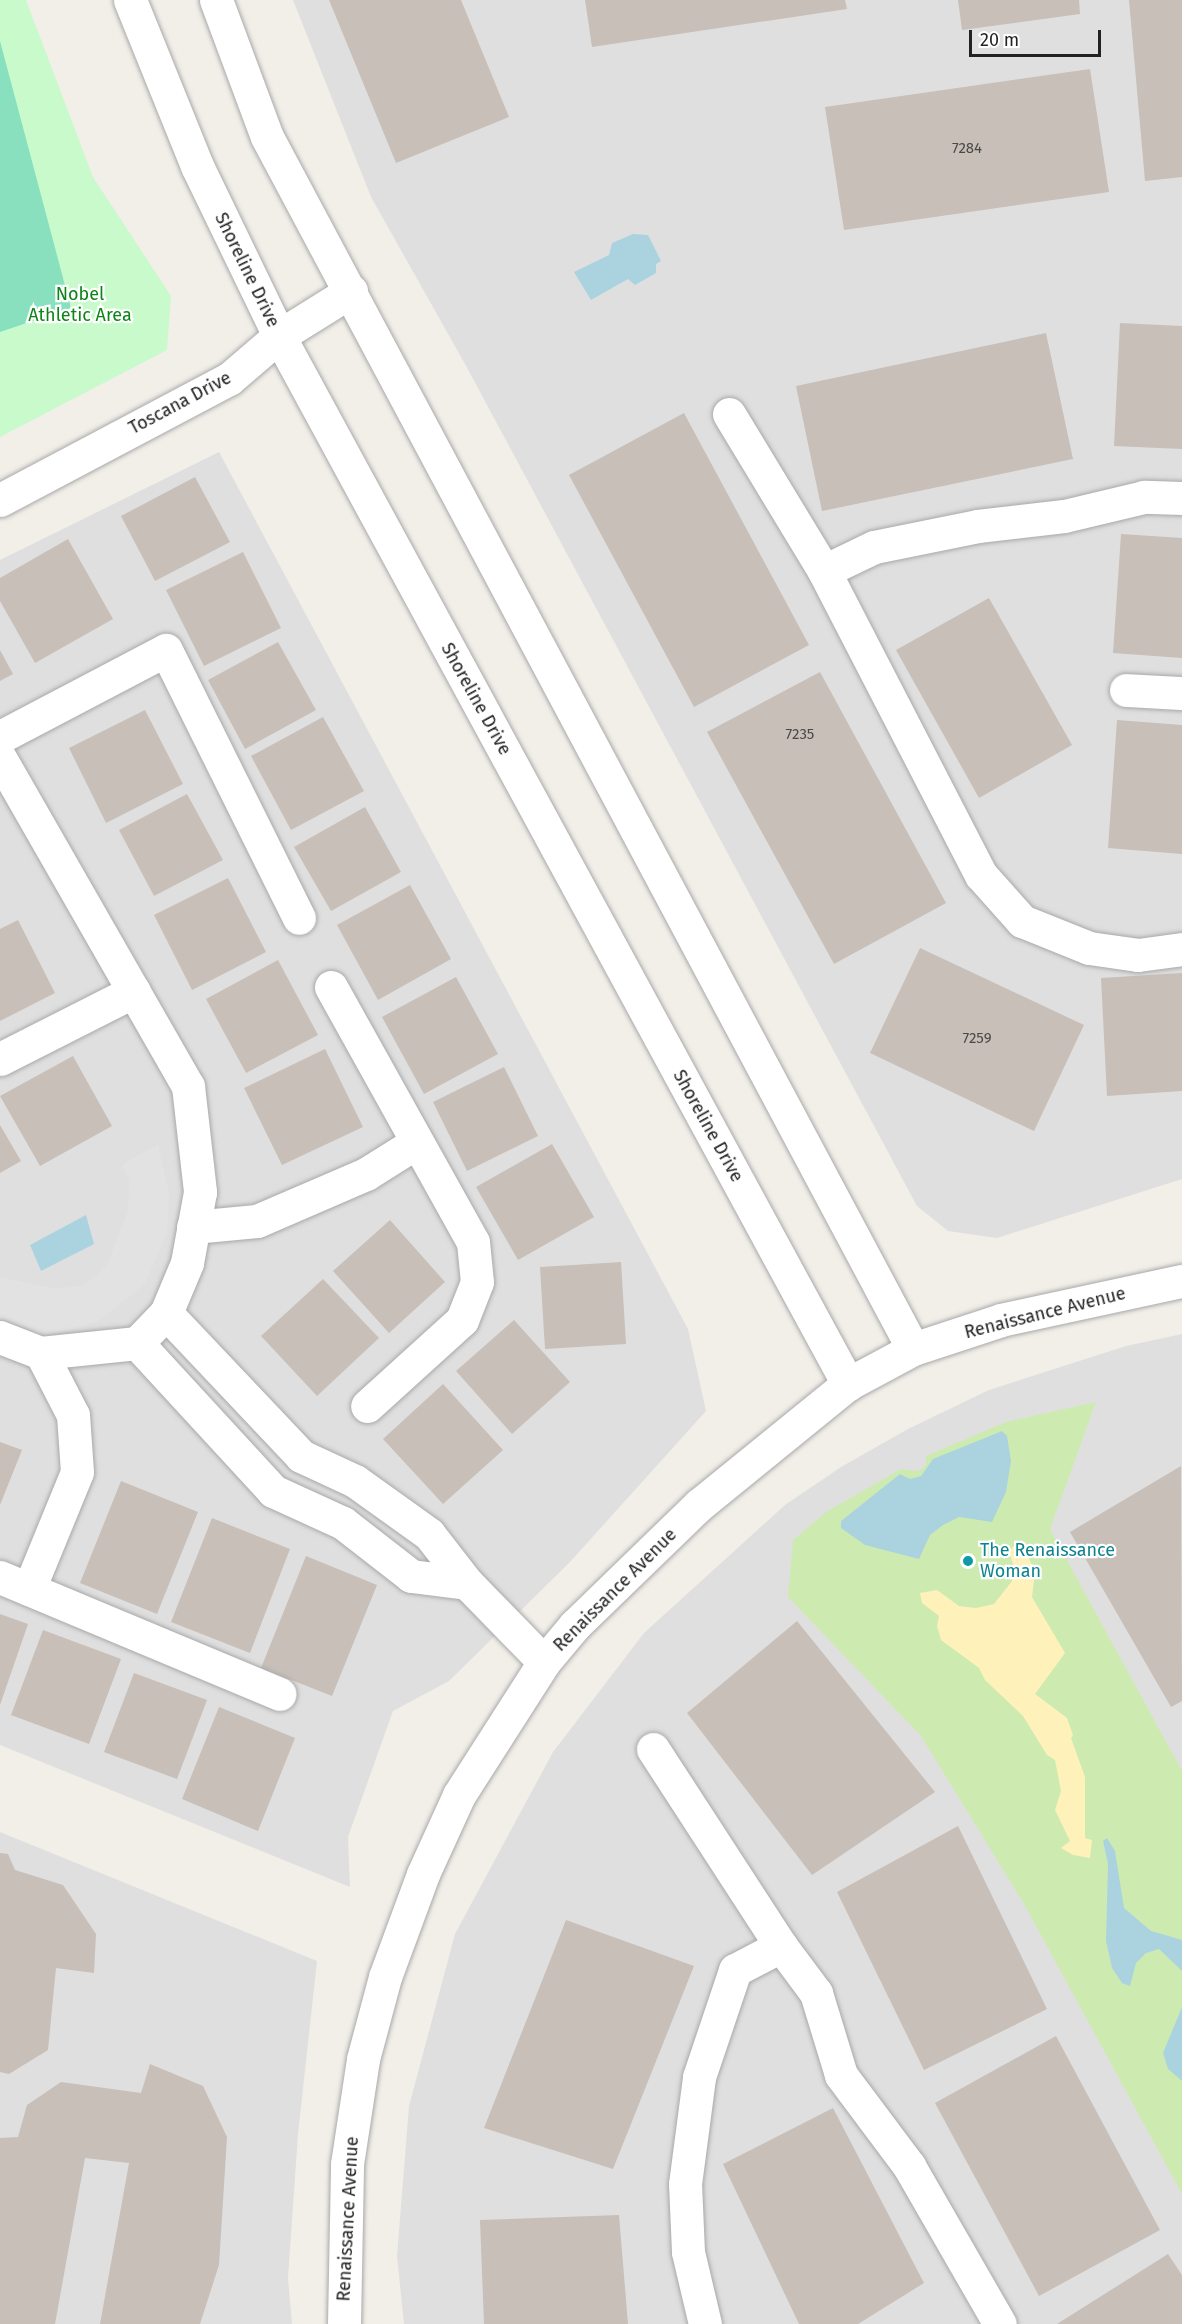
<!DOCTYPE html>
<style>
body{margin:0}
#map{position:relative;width:1182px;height:2324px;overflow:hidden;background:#f2efe9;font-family:"Fira Sans",sans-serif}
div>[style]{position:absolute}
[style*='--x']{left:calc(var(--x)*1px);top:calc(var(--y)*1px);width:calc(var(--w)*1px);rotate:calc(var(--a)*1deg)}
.residential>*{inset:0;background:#e0dfdf}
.grass>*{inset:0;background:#cdebb0}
.sand>*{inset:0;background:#fff1ba}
.park>*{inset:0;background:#c8facc}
.pitch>*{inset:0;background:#88e0be}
.parking>*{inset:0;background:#e2e2e2}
.water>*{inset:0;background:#aad3df}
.building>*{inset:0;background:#c7bfb8}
.roads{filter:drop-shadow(0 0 2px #a9a9a9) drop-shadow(0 0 2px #a9a9a9)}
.minor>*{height:33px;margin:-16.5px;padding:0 16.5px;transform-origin:16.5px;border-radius:16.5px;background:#fff}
.dots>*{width:16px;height:16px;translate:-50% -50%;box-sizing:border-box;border:3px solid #fff;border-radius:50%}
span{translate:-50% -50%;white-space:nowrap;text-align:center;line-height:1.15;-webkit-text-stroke:4.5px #fff;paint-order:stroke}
.number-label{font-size:15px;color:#4b4948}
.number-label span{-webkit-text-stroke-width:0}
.street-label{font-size:18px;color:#222}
.park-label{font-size:18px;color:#0c8416}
.culture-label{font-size:18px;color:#0d838f}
.left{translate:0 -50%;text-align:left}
.scale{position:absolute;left:969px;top:30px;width:132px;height:27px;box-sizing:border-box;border:3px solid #222;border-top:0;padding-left:8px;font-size:18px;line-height:21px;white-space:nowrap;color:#222;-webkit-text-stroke:4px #fff;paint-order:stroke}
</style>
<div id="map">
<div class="residential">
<div style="clip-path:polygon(293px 0,1182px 0,1182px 1179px,997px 1238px,948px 1231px,917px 1206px,465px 364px,371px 197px)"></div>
<div style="clip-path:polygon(219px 452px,688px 1329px,706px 1411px,570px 1562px,449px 1681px,393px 1711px,348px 1837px,350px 1887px,0 1745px,0 560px)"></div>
<div style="clip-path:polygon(1182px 1334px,1182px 2324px,404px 2324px,397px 2256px,409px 2106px,455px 1934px,553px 1752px,644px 1633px,785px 1505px,841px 1467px,908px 1429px,989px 1390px,1126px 1346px)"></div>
<div style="clip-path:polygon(0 1832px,317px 1961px,298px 2134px,288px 2278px,292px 2324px,0 2324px)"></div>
</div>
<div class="grass">
<div style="clip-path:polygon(1096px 1402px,1050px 1529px,1182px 1771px,1182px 2194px,1024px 1904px,921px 1736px,788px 1597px,793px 1540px,826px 1512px,901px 1469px,919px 1471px,926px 1465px,926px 1456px,1006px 1422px)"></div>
</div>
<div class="sand">
<div style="clip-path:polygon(1017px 1542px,1024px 1548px,1035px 1572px,1032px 1597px,1065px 1653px,1035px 1694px,1067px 1718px,1073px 1735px,1071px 1738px,1085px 1777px,1085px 1838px,1092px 1840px,1090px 1858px,1073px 1855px,1061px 1848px,1070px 1841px,1055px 1810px,1061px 1791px,1055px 1760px,1047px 1755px,1023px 1716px,985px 1680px,979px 1668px,941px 1640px,937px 1626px,939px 1616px,922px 1603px,920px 1593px,937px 1590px,959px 1606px,976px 1608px,994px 1604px,1012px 1581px,1014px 1567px,1009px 1552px)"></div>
</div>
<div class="park">
<div style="clip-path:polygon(0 0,26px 0,93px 177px,171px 296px,167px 350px,0 437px)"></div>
</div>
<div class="pitch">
<div style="clip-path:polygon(0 41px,71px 308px,0 332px)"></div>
</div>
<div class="parking">
<div style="clip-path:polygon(158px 1144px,169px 1193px,167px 1233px,145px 1284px,97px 1322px,46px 1336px,0 1328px,0 1277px,56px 1289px,85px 1285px,107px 1265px,128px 1211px,129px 1181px,122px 1165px)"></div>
</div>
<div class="water">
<div style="clip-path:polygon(633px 234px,648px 235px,661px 261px,656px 264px,656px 273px,635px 285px,628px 279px,591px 300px,574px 272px,609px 255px,612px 243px)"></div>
<div style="clip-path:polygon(86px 1215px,94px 1244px,41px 1271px,30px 1245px)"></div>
<div style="clip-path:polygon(1002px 1431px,1007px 1436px,1011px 1461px,1006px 1492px,992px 1522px,959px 1517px,943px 1525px,930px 1535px,919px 1559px,865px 1545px,841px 1528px,841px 1521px,900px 1474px,910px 1479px,921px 1476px,933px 1459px)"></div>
<div style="clip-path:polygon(1107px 1838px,1115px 1851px,1124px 1908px,1151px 1931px,1182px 1940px,1182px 1971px,1159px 1949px,1146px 1953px,1136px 1963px,1130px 1986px,1122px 1983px,1112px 1968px,1106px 1941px,1108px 1864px,1103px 1841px)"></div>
<div style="clip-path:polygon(1182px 2007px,1182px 2081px,1168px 2069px,1163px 2053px)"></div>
</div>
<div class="building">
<div style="clip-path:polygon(329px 0,461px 0,509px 117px,396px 163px)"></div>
<div style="clip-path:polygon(585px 0,845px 0,847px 9px,592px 47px)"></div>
<div style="clip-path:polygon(958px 0,1079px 0,1080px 14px,962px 30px)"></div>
<div style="clip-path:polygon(1129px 0,1182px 0,1182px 177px,1145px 181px)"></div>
<div style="clip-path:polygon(1090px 69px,1109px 192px,844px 230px,825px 107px)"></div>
<div style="clip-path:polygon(1120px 323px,1182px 326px,1182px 449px,1114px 446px)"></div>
<div style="clip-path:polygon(1046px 333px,1073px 459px,822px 511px,796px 386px)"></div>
<div style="clip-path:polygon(684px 413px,809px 645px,694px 707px,569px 475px)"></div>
<div style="clip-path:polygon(195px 477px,230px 542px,155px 581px,121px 516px)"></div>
<div style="clip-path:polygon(1121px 534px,1182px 538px,1182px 658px,1113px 653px)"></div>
<div style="clip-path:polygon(68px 539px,113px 619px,35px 663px,0 601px,0 578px)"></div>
<div style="clip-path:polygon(243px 552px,281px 628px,204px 666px,166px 590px)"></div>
<div style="clip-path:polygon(989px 598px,1072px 745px,979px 798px,896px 650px)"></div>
<div style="clip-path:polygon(278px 642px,316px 710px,245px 749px,208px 680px)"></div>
<div style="clip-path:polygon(0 650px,13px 674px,0 681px)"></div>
<div style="clip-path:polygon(820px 672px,946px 903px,834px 964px,707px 732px)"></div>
<div style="clip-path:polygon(145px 710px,183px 784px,106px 823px,69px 748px)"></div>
<div style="clip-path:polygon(323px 717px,364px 791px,291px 830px,251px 756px)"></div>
<div style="clip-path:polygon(1117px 720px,1182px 725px,1182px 854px,1108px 848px)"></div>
<div style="clip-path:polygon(187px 794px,223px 860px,154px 896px,119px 830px)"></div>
<div style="clip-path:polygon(365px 807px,401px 872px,331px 911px,294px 847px)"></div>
<div style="clip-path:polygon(228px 878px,266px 952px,192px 990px,154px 915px)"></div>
<div style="clip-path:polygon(410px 885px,451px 959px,378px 1000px,337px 925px)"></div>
<div style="clip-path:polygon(18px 920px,55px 993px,0 1021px,0 929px)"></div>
<div style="clip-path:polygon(920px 948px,1084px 1025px,1034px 1131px,870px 1053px)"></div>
<div style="clip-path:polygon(278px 960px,318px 1035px,246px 1073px,206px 999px)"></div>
<div style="clip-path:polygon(1182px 973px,1182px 1091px,1107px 1096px,1101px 978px)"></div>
<div style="clip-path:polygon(456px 977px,498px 1054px,424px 1094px,382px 1017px)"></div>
<div style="clip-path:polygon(325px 1049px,363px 1127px,282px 1165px,244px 1088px)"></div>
<div style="clip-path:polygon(73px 1056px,112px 1126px,40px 1166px,0 1096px)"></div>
<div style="clip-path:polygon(504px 1067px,538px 1136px,467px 1171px,433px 1102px)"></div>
<div style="clip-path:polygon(0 1125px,21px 1161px,0 1173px)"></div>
<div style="clip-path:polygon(552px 1144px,594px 1217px,518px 1260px,476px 1187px)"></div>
<div style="clip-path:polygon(390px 1220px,445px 1282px,389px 1333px,333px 1271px)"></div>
<div style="clip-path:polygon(621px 1262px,626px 1344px,545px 1349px,540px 1267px)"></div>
<div style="clip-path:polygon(323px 1279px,379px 1338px,317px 1396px,261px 1336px)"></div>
<div style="clip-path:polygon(514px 1320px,570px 1382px,512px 1434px,456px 1371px)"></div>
<div style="clip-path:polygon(443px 1384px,503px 1450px,443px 1504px,383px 1439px)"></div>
<div style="clip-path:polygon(0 1442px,22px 1450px,0 1505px)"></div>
<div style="clip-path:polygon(1181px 1466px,1182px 1701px,1171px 1707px,1070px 1532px)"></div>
<div style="clip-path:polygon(121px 1481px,198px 1512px,157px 1614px,80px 1583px)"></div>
<div style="clip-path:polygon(212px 1518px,290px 1549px,250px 1653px,171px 1622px)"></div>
<div style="clip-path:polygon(306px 1556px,377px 1585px,332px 1696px,261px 1668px)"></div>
<div style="clip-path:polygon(0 1614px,28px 1624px,0 1705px)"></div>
<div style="clip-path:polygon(797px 1621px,935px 1792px,812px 1875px,687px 1713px)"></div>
<div style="clip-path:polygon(43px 1630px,121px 1659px,89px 1744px,11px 1715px)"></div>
<div style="clip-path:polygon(134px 1673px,207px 1700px,177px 1779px,104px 1752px)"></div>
<div style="clip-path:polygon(219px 1707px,295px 1738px,258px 1831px,182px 1799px)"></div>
<div style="clip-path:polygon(958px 1826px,1047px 2009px,924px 2070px,837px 1892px)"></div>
<div style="clip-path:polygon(0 1853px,8px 1854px,15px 1870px,63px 1885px,96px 1934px,94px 1973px,56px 1968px,48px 2050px,9px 2074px,0 2072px)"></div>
<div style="clip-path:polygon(566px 1920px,694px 1966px,613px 2169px,484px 2128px)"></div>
<div style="clip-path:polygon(1056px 2036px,1160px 2230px,1039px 2296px,935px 2103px)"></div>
<div style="clip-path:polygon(150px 2064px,203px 2086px,227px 2137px,219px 2265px,200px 2324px,100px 2324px,129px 2163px,85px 2158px,55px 2324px,0 2324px,0 2138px,18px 2137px,27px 2105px,61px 2082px,141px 2093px)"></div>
<div style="clip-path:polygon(833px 2108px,924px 2283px,858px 2324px,799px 2324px,723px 2164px)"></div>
<div style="clip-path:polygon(619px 2215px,628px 2324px,484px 2324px,480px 2220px)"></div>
<div style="clip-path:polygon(1168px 2254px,1182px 2275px,1182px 2324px,1057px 2324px)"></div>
</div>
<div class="roads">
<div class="minor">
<div style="--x:130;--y:0;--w:179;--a:68"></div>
<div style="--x:197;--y:166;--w:189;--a:64.2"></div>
<div style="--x:279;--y:336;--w:1193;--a:61.5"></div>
<div style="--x:216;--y:0;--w:146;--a:69.6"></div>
<div style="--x:267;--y:137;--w:1373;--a:61.94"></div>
<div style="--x:729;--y:414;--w:184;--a:58.8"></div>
<div style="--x:1182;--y:498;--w:38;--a:-178"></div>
<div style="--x:1144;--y:497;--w:82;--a:166.6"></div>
<div style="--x:1064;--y:516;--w:87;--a:173.4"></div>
<div style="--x:978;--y:526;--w:106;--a:168.6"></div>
<div style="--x:874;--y:547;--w:55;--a:154.4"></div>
<div style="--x:824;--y:571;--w:342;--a:62.7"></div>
<div style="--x:981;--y:875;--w:62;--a:48.3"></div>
<div style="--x:1022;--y:921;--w:72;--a:21.9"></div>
<div style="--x:1089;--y:948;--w:49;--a:8.1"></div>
<div style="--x:1138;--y:955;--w:44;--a:-7.8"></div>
<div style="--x:0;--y:500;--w:259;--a:-27.9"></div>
<div style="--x:229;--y:379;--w:66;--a:-40.7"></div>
<div style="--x:279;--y:336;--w:85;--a:-32"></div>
<div style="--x:1126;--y:690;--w:56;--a:3.1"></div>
<div style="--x:0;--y:737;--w:187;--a:-27.7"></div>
<div style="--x:166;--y:650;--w:299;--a:63.6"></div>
<div style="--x:0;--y:758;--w:378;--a:60.2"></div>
<div style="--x:188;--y:1086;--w:107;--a:83.5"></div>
<div style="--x:200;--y:1192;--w:72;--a:100.4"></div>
<div style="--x:187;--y:1263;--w:54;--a:112.8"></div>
<div style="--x:166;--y:1313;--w:42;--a:134"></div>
<div style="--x:137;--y:1343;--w:97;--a:174.1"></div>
<div style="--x:41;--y:1353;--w:44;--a:-158.7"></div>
<div style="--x:331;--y:987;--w:292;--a:60.9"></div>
<div style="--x:473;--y:1242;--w:40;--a:84.3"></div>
<div style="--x:477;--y:1282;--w:41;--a:111.5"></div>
<div style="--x:462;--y:1320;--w:128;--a:137.8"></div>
<div style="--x:0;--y:1059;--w:150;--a:-26.9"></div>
<div style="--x:193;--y:1227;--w:64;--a:-5.4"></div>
<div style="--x:257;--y:1221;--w:119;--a:-23.3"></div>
<div style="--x:366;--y:1174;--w:60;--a:-32.1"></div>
<div style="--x:166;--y:1313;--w:197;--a:46.6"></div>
<div style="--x:301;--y:1456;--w:60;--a:24.8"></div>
<div style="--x:355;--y:1481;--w:91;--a:35.6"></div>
<div style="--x:429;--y:1534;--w:62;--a:52.2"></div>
<div style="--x:467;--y:1583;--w:110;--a:45.7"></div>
<div style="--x:137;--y:1343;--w:201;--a:47.4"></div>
<div style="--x:273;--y:1491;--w:77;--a:24.6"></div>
<div style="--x:343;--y:1523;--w:86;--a:37.9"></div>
<div style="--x:411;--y:1576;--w:56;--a:7.1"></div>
<div style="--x:0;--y:1577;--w:303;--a:22.7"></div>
<div style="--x:29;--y:1589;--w:126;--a:-67.7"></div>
<div style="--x:77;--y:1472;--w:57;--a:-94"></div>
<div style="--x:73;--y:1415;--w:70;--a:-117.3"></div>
<div style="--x:653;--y:1749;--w:235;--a:57"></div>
<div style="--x:344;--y:2324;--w:160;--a:-88.9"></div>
<div style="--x:347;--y:2164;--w:106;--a:-81.3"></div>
<div style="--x:363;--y:2059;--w:85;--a:-75"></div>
<div style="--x:385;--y:1977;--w:110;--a:-69.7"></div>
<div style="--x:423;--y:1874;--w:87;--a:-65.5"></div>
<div style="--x:459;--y:1795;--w:158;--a:-57.4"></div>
<div style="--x:544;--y:1662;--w:48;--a:-50"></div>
<div style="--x:575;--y:1625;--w:173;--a:-44.1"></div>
<div style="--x:699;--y:1505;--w:192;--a:-39.1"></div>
<div style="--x:848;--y:1384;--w:74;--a:-28.3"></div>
<div style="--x:913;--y:1349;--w:93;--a:-18.2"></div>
<div style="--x:1001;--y:1320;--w:185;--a:-12.2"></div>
<div style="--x:705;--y:2324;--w:74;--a:-103.3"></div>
<div style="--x:688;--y:2252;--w:68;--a:-92.5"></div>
<div style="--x:685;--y:2184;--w:108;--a:-82.5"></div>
<div style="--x:699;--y:2077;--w:113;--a:-71.4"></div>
<div style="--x:735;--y:1970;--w:52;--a:-27.6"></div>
<div style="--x:781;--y:1946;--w:59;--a:53.3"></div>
<div style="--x:816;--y:1993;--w:86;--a:73"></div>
<div style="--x:841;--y:2075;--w:114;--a:53.2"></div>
<div style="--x:909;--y:2166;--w:182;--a:60.1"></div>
</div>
</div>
<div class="dots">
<div style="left:968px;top:1561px;background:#0f9aa8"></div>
</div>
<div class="number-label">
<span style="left:967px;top:149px">7284</span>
<span style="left:800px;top:735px">7235</span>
<span style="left:977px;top:1039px">7259</span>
</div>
<div class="street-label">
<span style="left:247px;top:270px;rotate:64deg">Shoreline Drive</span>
<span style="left:180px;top:403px;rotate:-28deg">Toscana Drive</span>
<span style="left:476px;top:699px;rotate:61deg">Shoreline Drive</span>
<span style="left:708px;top:1126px;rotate:61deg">Shoreline Drive</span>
<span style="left:1045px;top:1313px;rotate:-14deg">Renaissance Avenue</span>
<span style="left:615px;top:1590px;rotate:-45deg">Renaissance Avenue</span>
<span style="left:348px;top:2219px;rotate:-87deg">Renaissance Avenue</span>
</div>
<div class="park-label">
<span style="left:80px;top:305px">Nobel<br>Athletic Area</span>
</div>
<div class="culture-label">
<span class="left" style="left:980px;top:1561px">The Renaissance<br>Woman</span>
</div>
<div class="scale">20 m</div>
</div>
